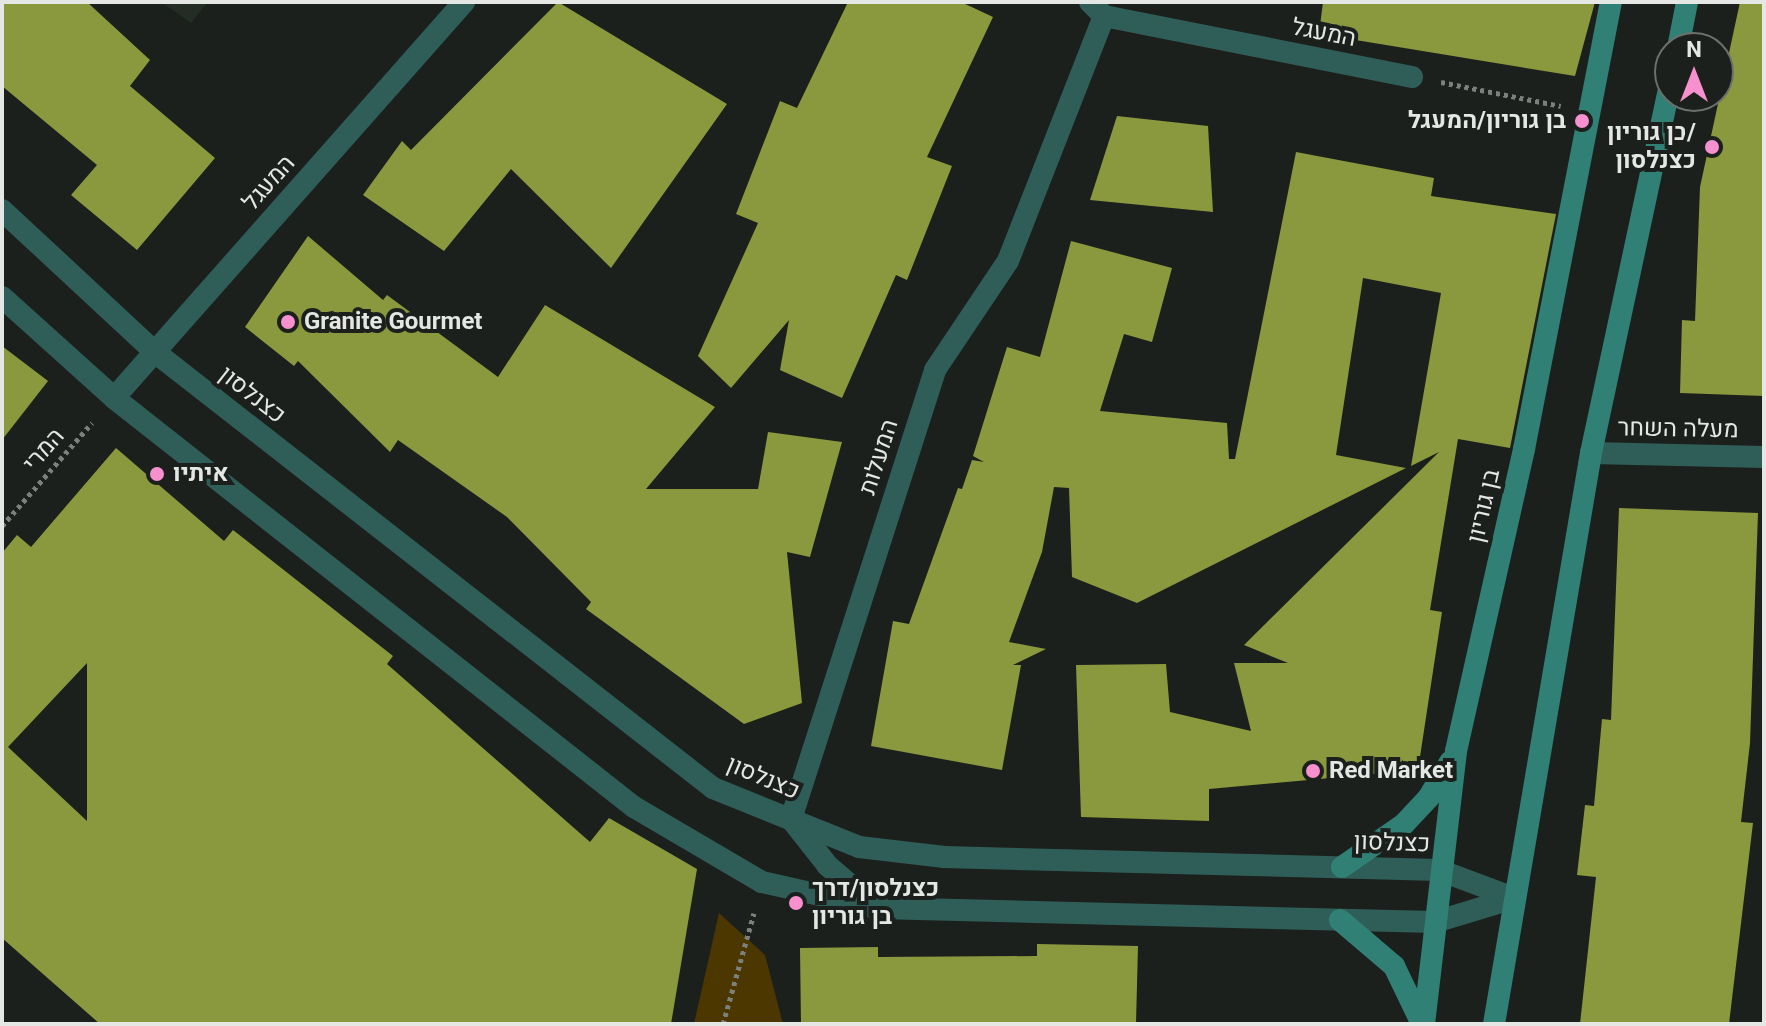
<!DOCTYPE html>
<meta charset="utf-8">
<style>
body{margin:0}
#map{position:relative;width:1766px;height:1026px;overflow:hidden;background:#1c201d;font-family:Roboto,Heebo,sans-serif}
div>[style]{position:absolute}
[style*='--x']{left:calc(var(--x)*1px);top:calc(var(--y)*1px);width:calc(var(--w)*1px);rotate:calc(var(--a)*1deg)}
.built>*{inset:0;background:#232c25}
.green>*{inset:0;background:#4d3700}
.building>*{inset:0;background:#8a983e}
.path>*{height:5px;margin-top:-2.5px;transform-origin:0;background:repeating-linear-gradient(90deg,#7c807d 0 4px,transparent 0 8px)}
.minor>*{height:22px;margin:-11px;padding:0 11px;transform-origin:11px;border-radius:11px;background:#2f5d57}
.tertiary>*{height:22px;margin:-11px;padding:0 11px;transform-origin:11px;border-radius:11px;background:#2f5d57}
.secondary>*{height:22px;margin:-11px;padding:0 11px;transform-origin:11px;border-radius:11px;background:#318076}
.dots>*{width:22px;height:22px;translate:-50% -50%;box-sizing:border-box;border:4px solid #1c201d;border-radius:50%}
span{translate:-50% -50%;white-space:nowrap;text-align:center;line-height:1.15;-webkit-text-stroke:8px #1c201d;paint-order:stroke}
.street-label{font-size:24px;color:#e4e7e4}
.poi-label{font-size:24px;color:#e4e7e4;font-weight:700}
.right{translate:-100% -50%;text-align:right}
.left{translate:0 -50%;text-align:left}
.frame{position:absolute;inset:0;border:4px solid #e4e7e4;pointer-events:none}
.north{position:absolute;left:1654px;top:32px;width:80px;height:80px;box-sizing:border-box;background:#1c201d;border:2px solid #6c706d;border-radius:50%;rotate:0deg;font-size:22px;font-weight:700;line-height:32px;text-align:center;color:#e4e7e4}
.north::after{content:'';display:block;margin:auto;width:28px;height:36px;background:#f790ce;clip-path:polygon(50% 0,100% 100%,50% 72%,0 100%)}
</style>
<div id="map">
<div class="built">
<div style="clip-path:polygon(161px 2px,208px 2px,191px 23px)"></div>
</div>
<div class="green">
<div style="clip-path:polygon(719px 913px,765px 955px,783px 1024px,694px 1024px)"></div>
</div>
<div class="building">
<div style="clip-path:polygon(2px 2px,87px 2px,150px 60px,130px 86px,215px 158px,137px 250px,71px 195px,97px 165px,2px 86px)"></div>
<div style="clip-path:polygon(558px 2px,727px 104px,611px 268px,511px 169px,444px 251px,363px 195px,402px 141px,411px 150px)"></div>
<div style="clip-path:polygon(848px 2px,961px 2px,993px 17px,927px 157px,952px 166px,907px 280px,896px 275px,842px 398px,780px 370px,789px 320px,731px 388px,698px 356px,758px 223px,736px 214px,780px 101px,797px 108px)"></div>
<div style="clip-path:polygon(1323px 2px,1595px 2px,1575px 76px,1319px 34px)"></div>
<div style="clip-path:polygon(1740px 2px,1764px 2px,1764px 396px,1680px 393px,1682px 320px,1695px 321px,1700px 187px)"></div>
<div style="clip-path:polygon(1117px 116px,1208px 126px,1213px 212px,1090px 200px)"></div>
<div style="clip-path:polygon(1296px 152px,1434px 178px,1431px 196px,1556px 214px,1510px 448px,1458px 439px,1430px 610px,1442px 612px,1418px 770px,1209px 789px,1209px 821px,1081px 817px,1076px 665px,1166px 664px,1170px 712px,1251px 731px,1234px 663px,1288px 663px,1244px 645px,1439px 452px,1411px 466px,1441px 293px,1363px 278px,1336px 455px,1406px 468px,1137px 603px,1072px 577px,1069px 488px,1054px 487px,1042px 552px,1009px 642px,1046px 649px,1013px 665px,1021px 665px,1002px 770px,871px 746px,893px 621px,909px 624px,958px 488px,962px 489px,972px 460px,984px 462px,973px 456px,1007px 347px,1040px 357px,1071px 241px,1172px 268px,1152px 342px,1124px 334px,1100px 411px,1227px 423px,1229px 459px,1235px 459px)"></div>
<div style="clip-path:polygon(308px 236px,383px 300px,387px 295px,498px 377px,545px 305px,715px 407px,646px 489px,758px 489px,768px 432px,842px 442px,810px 557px,787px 552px,802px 703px,744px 724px,586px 609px,591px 602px,507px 517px,398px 440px,390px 452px,298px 361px,294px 366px,245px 327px)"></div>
<div style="clip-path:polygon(2px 346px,48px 381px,2px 440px)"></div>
<div style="clip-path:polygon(evenodd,116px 448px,224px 541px,233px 530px,393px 656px,387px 664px,590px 842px,609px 818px,697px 869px,671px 1024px,100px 1024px,2px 938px,2px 553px,17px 535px,31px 547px,116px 448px,87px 663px,87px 821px,8px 747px,87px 663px)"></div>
<div style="clip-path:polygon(1619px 508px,1758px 513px,1750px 743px,1741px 822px,1753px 823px,1729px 1024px,1580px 1024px,1596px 877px,1577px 875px,1585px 805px,1594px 806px,1602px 719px,1611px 720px)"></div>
<div style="clip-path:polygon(1037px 944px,1138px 946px,1136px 1024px,801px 1024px,800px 948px,878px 947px,878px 957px,1037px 956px)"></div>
</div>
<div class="path">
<div style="--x:1441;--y:82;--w:122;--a:11.3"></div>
<div style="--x:2;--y:526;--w:137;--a:-48.9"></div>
<div style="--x:723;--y:1024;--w:115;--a:-74.4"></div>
</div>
<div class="minor">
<div style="--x:1090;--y:2;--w:20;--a:45"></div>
<div style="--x:1104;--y:16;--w:314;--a:11.2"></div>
<div style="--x:114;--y:398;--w:529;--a:-48.53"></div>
<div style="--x:1591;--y:453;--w:173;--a:1.3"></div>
<div style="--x:877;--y:908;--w:65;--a:-139.4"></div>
<div style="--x:828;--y:866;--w:60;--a:-128.2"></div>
<div style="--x:791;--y:819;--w:472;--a:-72.2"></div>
<div style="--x:935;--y:370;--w:131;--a:-56.2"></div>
<div style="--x:1008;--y:261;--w:263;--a:-68.6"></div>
</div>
<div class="tertiary">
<div style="--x:2;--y:210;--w:210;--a:42.9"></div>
<div style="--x:156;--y:353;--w:707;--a:37.99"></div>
<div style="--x:713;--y:788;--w:157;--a:22"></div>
<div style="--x:859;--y:847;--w:86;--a:6.7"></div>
<div style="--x:944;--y:857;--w:495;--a:1.5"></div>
<div style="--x:1439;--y:870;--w:80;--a:20.5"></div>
<div style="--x:2;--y:297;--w:151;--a:42"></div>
<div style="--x:114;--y:398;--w:662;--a:38.19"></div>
<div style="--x:634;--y:807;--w:148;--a:30.4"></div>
<div style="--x:762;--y:882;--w:118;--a:12.7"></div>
<div style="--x:877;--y:908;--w:558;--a:1.44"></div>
<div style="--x:1435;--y:922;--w:83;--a:-16.9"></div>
</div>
<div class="secondary">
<div style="--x:1678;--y:48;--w:47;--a:-78.9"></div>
<div style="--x:1342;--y:867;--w:75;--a:-34.7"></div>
<div style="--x:1404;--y:824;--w:37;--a:-47"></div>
<div style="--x:1429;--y:797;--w:41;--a:-59"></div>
<div style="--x:1340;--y:920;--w:71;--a:40.4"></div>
<div style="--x:1394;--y:966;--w:64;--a:64.2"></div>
<div style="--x:1424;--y:1024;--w:275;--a:-83.3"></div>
<div style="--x:1456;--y:751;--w:310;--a:-77.3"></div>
<div style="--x:1524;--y:449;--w:455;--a:-79"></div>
<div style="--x:1494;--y:1024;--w:579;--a:-80.36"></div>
<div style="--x:1591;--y:453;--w:377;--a:-77.9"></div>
</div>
<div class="dots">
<div style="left:1582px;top:121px;background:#f790ce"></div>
<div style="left:1712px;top:147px;background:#f790ce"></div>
<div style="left:288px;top:322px;background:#f790ce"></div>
<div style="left:157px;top:474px;background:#f790ce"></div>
<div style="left:1313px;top:771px;background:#f790ce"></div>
<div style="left:796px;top:903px;background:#f790ce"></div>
</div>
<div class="street-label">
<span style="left:1324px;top:33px;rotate:11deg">המעגל</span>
<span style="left:269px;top:183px;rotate:-48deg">המעגל</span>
<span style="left:252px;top:395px;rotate:38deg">כצנלסון</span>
<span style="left:1678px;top:429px;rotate:1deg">מעלה השחר</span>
<span style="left:44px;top:450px;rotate:-49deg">המרי</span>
<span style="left:879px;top:457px;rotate:-72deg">המעלות</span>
<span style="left:1484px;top:506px;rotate:-77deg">בן גוריון</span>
<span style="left:763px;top:778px;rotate:23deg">כצנלסון</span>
<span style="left:1392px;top:843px;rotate:2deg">כצנלסון</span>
</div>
<div class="poi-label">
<span class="right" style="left:1566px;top:121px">בן גוריון/המעגל</span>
<span class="right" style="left:1696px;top:147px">בן גוריון/<br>כצנלסון</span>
<span class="left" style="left:304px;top:322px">Granite Gourmet</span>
<span class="left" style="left:173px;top:474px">איתיו</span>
<span class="left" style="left:1329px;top:771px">Red Market</span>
<span class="left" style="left:812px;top:903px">כצנלסון/דרך<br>בן גוריון</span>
</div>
<div class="frame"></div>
<div class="north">N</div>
</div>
